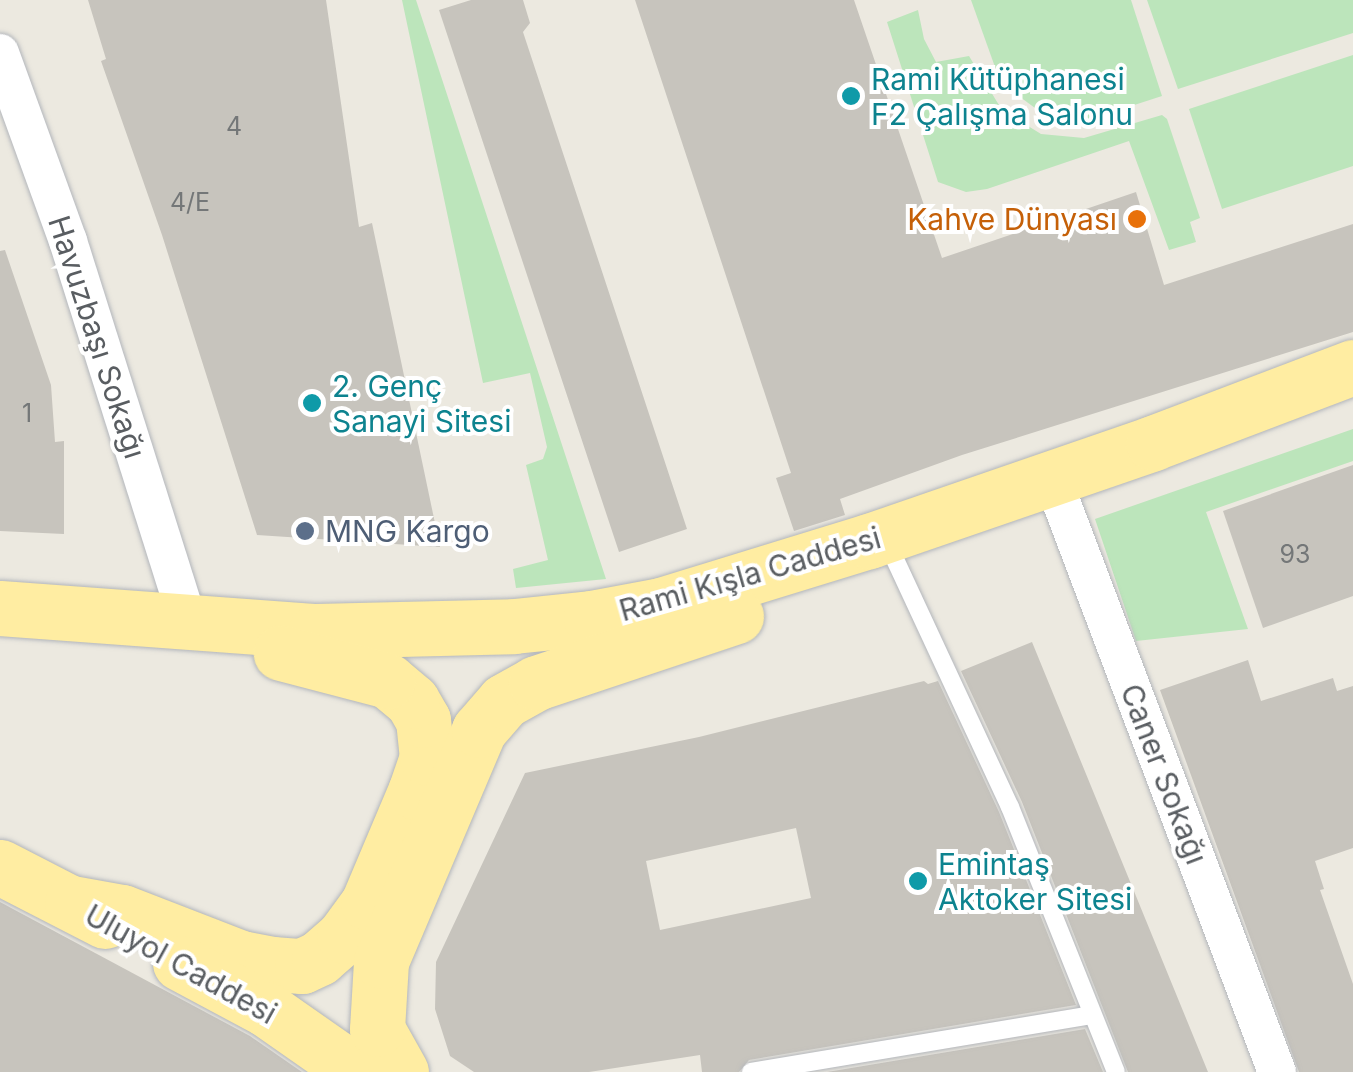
<!DOCTYPE html>
<meta charset="utf-8">
<style>
body{margin:0}
#map{position:relative;width:1353px;height:1072px;overflow:hidden;background:#ece9e0;font-family:Inter,sans-serif}
div>[style]{position:absolute}
[style*='--x']{left:calc(var(--x)*1px);top:calc(var(--y)*1px);width:calc(var(--w)*1px);rotate:calc(var(--a)*1deg)}
.green>*{inset:0;background:#bce5bb}
.building>*{inset:0;background:#c7c4bd}
.roads{filter:drop-shadow(0 0 2px #b3b6bb) drop-shadow(0 0 2px #b3b6bb)}
.lane>*{height:18px;margin:-9px;padding:0 9px;transform-origin:9px;border-radius:9px;background:#fff}
.street>*{height:38px;margin:-19px;padding:0 19px;transform-origin:19px;border-radius:19px;background:#fff}
.primary>*{height:55px;margin:-27.5px;padding:0 27.5px;transform-origin:27.5px;border-radius:27.5px;background:#ffeda2}
.dots>*{width:28px;height:28px;translate:-50% -50%;box-sizing:border-box;border:5px solid #fff;border-radius:50%}
span{translate:-50% -50%;white-space:nowrap;text-align:center;line-height:1.15;-webkit-text-stroke:8px #fff;paint-order:stroke}
.number-label{font-size:25px;color:#747778}
.number-label span{-webkit-text-stroke-width:0}
.culture-label{font-size:30px;color:#0d838f}
.left{translate:0 -50%;text-align:left}
.food-label{font-size:30px;color:#c56008}
.right{translate:-100% -50%;text-align:right}
.street-label{font-size:30px;color:#595d61}
.service-label{font-size:30px;color:#4e5e75}
</style>
<div id="map">
<div class="green">
<div style="clip-path:polygon(402px 0,416px 0,606px 579px,516px 588px,513px 569px,548px 560px,526px 465px,543px 459px,547px 447px,530px 373px,483px 383px)"></div>
<div style="clip-path:polygon(971px 0,1131px 0,1162px 96px,1085px 121px,1062px 119px,1035px 108px,1009px 89px,995px 67px)"></div>
<div style="clip-path:polygon(1147px 0,1353px 0,1353px 33px,1178px 89px)"></div>
<div style="clip-path:polygon(918px 10px,924px 39px,936px 62px,969px 56px,1002px 110px,1041px 134px,1084px 138px,1162px 115px,1167px 119px,1200px 218px,1190px 222px,1196px 242px,1169px 250px,1129px 141px,987px 189px,966px 192px,938px 182px,887px 22px)"></div>
<div style="clip-path:polygon(1353px 55px,1353px 166px,1222px 209px,1189px 109px)"></div>
<div style="clip-path:polygon(1353px 429px,1353px 461px,1206px 512px,1248px 629px,1136px 641px,1095px 519px)"></div>
</div>
<div class="building">
<div style="clip-path:polygon(88px 0,326px 0,359px 227px,372px 223px,440px 547px,257px 535px,162px 235px,101px 61px,106px 59px)"></div>
<div style="clip-path:polygon(471px 0,523px 0,530px 23px,523px 32px,687px 529px,619px 552px,439px 10px)"></div>
<div style="clip-path:polygon(635px 0,854px 0,942px 258px,1136px 192px,1164px 285px,1353px 224px,1353px 332px,962px 455px,840px 499px,845px 515px,794px 531px,776px 478px,791px 473px)"></div>
<div style="clip-path:polygon(5px 250px,51px 385px,55px 442px,64px 441px,64px 534px,0 531px,0 251px)"></div>
<div style="clip-path:polygon(1353px 465px,1353px 596px,1263px 628px,1223px 511px)"></div>
<div style="clip-path:polygon(1032px 642px,1208px 1072px,1128px 1072px,1022px 802px,961px 671px)"></div>
<div style="clip-path:polygon(1248px 660px,1261px 701px,1333px 678px,1337px 691px,1353px 686px,1353px 848px,1315px 861px,1324px 889px,1320px 890px,1353px 984px,1353px 1072px,1299px 1072px,1160px 690px)"></div>
<div style="clip-path:polygon(evenodd,924px 681px,928px 684px,938px 681px,999px 812px,1076px 1005px,749px 1060px,739px 1072px,702px 1072px,700px 1055px,589px 1072px,474px 1072px,450px 1056px,435px 1009px,436px 962px,525px 773px,699px 737px,924px 681px,796px 828px,811px 898px,660px 930px,646px 861px,796px 828px)"></div>
<div style="clip-path:polygon(0 902px,250px 1036px,302px 1072px,0 1072px)"></div>
<div style="clip-path:polygon(1085px 1029px,1103px 1072px,827px 1072px)"></div>
</div>
<div class="roads">
<div class="lane">
<div style="--x:886;--y:540;--w:294;--a:65.1"></div>
<div style="--x:1010;--y:807;--w:285;--a:68.2"></div>
<div style="--x:751;--y:1072;--w:345;--a:-9.5"></div>
</div>
<div class="street">
<div style="--x:0;--y:53;--w:200;--a:70.1"></div>
<div style="--x:68;--y:241;--w:402;--a:72.5"></div>
<div style="--x:1051;--y:475;--w:638;--a:69.27"></div>
</div>
<div class="primary">
<div style="--x:0;--y:608;--w:317;--a:4.2"></div>
<div style="--x:316;--y:631;--w:198;--a:-1.4"></div>
<div style="--x:514;--y:626;--w:77;--a:-5.9"></div>
<div style="--x:591;--y:618;--w:71;--a:-10.5"></div>
<div style="--x:661;--y:605;--w:218;--a:-17.1"></div>
<div style="--x:869;--y:541;--w:300;--a:-19"></div>
<div style="--x:1153;--y:443;--w:214;--a:-20.8"></div>
<div style="--x:0;--y:867;--w:118;--a:27.2"></div>
<div style="--x:72;--y:903;--w:51;--a:10.2"></div>
<div style="--x:122;--y:912;--w:128;--a:21.1"></div>
<div style="--x:241;--y:958;--w:32;--a:11"></div>
<div style="--x:272;--y:964;--w:30;--a:4"></div>
<div style="--x:302;--y:966;--w:19;--a:-25"></div>
<div style="--x:319;--y:958;--w:33;--a:-41"></div>
<div style="--x:344;--y:936;--w:41;--a:-54"></div>
<div style="--x:368;--y:903;--w:121;--a:-67.1"></div>
<div style="--x:415;--y:792;--w:36;--a:-71"></div>
<div style="--x:427;--y:758;--w:38;--a:-96"></div>
<div style="--x:423;--y:720;--w:22;--a:-120"></div>
<div style="--x:412;--y:701;--w:31;--a:-140"></div>
<div style="--x:388;--y:681;--w:111;--a:-165.3"></div>
<div style="--x:180;--y:963;--w:98;--a:28.1"></div>
<div style="--x:266;--y:1009;--w:110;--a:35"></div>
<div style="--x:401;--y:1072;--w:49;--a:-119.2"></div>
<div style="--x:377;--y:1029;--w:68;--a:-86.6"></div>
<div style="--x:381;--y:961;--w:251;--a:-67"></div>
<div style="--x:479;--y:730;--w:38;--a:-49"></div>
<div style="--x:504;--y:701;--w:37;--a:-29"></div>
<div style="--x:536;--y:683;--w:211;--a:-18.5"></div>
</div>
</div>
<div class="dots">
<div style="left:851px;top:96px;background:#0f9aa8"></div>
<div style="left:1137px;top:219px;background:#e8710a"></div>
<div style="left:312px;top:403px;background:#0f9aa8"></div>
<div style="left:305px;top:531px;background:#5c6f8a"></div>
<div style="left:918px;top:881px;background:#0f9aa8"></div>
</div>
<div class="number-label">
<span style="left:234px;top:126px">4</span>
<span style="left:190px;top:202px">4/E</span>
<span style="left:27px;top:413px">1</span>
<span style="left:1295px;top:554px">93</span>
</div>
<div class="culture-label">
<span class="left" style="left:871px;top:96px">Rami Kütüphanesi<br>F2 Çalışma Salonu</span>
<span class="left" style="left:332px;top:403px">2. Genç<br>Sanayi Sitesi</span>
<span class="left" style="left:938px;top:881px">Emintaş<br>Aktoker Sitesi</span>
</div>
<div class="food-label">
<span class="right" style="left:1117px;top:219px">Kahve Dünyası</span>
</div>
<div class="street-label">
<span style="left:97px;top:337px;rotate:72deg">Havuzbaşı Sokağı</span>
<span style="left:750px;top:574px;rotate:-16deg">Rami Kışla Caddesi</span>
<span style="left:1164px;top:774px;rotate:69deg">Caner Sokağı</span>
<span style="left:181px;top:964px;rotate:29deg">Uluyol Caddesi</span>
</div>
<div class="service-label">
<span class="left" style="left:325px;top:531px">MNG Kargo</span>
</div>
</div>
